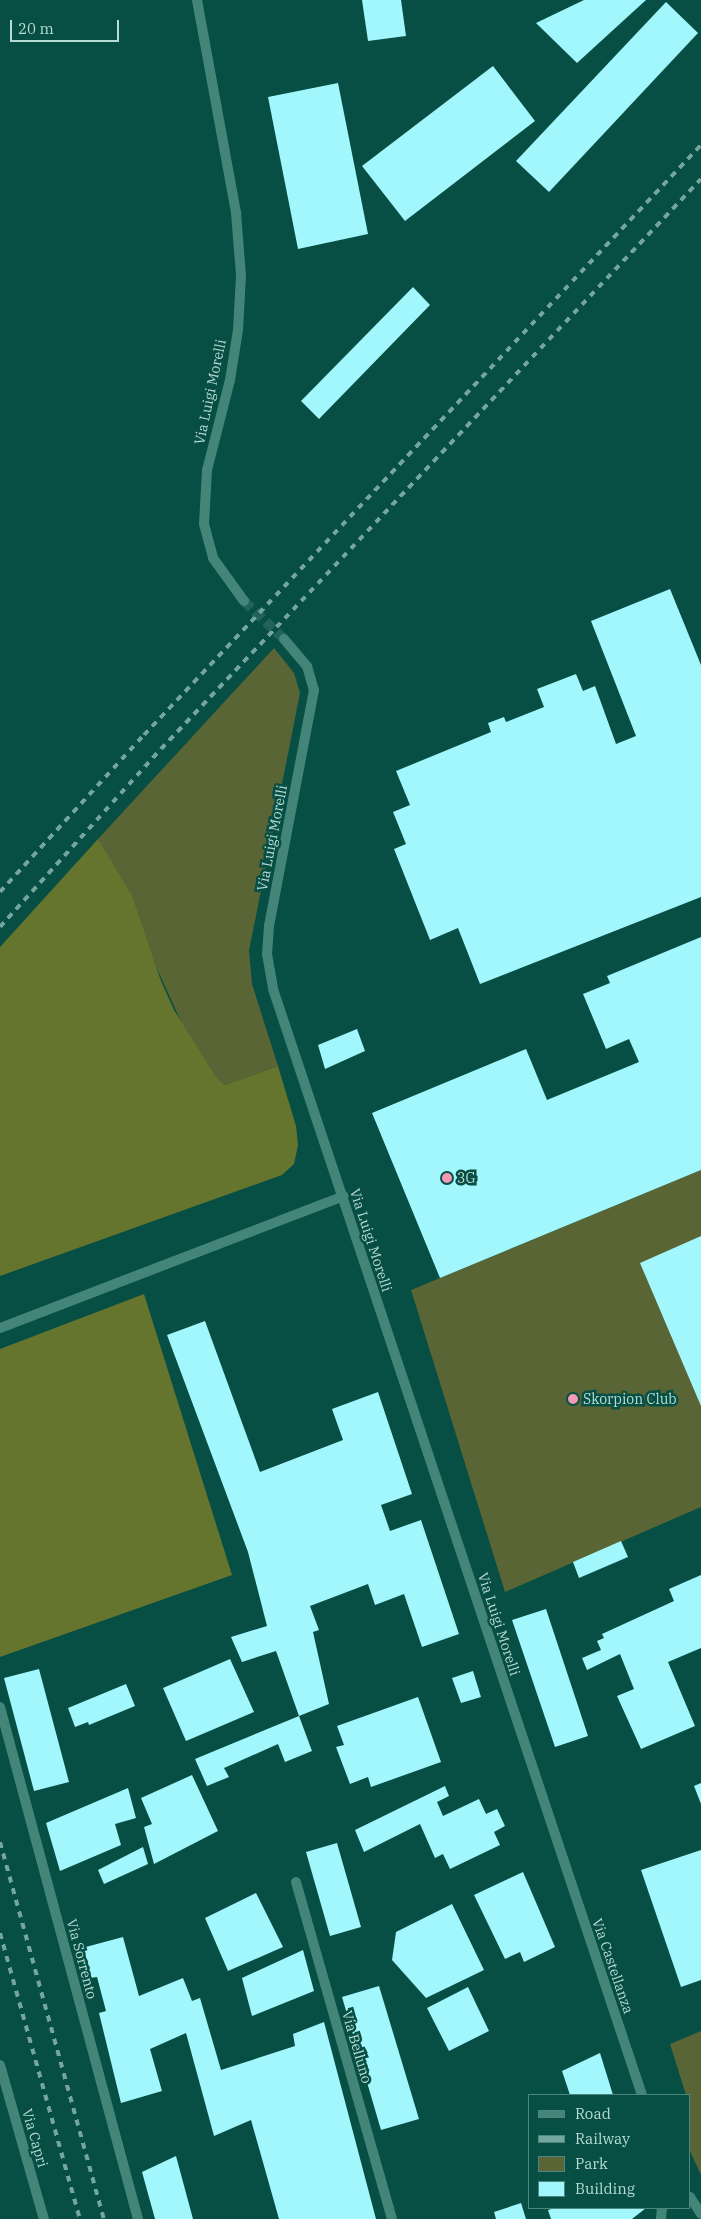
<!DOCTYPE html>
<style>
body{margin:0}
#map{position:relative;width:701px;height:2219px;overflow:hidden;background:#074e44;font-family:"IBM Plex Serif",serif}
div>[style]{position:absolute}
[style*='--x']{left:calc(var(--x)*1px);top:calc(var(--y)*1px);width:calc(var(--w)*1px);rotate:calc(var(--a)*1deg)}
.green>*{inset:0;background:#596534}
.forest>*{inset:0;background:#65752e}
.building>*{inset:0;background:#a2f7fc}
.minor-tunnel>*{height:10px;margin-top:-5px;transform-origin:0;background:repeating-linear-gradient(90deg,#21635a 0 10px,transparent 0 15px)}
.minor>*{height:10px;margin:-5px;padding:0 5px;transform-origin:5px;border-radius:5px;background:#438579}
.rail>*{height:4px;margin-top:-2px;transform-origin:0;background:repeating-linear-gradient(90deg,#74a69d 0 6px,transparent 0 12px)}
.dots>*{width:14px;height:14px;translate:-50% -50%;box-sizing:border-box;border:2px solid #074e44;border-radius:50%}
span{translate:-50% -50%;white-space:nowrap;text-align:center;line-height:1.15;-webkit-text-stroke:5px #074e44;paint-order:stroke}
.street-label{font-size:14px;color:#b6dcd4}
.poi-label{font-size:14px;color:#b6dcd4}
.left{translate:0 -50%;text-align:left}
.legend{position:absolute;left:528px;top:2094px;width:162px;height:115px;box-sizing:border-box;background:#074e44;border:1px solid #4d877e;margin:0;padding:6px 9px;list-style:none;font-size:15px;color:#b6dcd4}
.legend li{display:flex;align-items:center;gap:10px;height:25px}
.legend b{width:25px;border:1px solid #4d877e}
.scale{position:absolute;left:10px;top:20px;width:109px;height:22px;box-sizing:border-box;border:2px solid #b6dcd4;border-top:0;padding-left:6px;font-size:15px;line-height:18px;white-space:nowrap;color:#b6dcd4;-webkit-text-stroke:4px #074e44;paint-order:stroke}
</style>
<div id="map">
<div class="green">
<div style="clip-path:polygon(274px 648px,294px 673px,300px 693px,249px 951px,252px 984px,278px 1066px,225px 1085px,216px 1077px,184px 1028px,98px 839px)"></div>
<div style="clip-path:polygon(701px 1170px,701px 1507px,505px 1592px,411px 1290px)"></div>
<div style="clip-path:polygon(701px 2031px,701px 2175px,690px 2151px,690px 2095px,686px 2095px,670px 2044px)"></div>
</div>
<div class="forest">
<div style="clip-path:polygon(98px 839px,132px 896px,161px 981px,174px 1010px,216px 1077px,225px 1085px,278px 1066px,296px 1126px,298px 1145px,294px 1164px,282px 1175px,0 1276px,0 947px)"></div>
<div style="clip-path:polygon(144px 1294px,232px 1575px,0 1657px,0 1349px)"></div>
</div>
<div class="building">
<div style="clip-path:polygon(362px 0,401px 0,406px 36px,368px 41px)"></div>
<div style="clip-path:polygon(584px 0,646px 0,577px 63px,536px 23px)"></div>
<div style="clip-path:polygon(666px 2px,698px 33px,549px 192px,516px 161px)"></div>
<div style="clip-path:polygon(493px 66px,535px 121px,405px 221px,362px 166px)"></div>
<div style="clip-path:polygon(338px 83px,368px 234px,298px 249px,268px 97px)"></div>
<div style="clip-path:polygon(413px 287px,430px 305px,319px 419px,301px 401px)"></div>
<div style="clip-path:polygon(670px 589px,701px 665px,701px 897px,480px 984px,458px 928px,430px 940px,394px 849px,406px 844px,393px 812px,410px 805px,396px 771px,491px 732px,488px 723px,504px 717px,506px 722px,544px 707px,537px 689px,576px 674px,583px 691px,595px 686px,616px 744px,636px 736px,591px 621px)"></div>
<div style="clip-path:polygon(701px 937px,701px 1170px,440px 1278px,372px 1113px,526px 1049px,547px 1100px,639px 1062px,629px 1039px,606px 1049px,583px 994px,610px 983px,607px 976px)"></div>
<div style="clip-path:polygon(357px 1029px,365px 1051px,325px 1069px,318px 1045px)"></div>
<div style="clip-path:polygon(701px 1236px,701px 1406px,640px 1263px)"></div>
<div style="clip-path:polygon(205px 1321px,260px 1472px,343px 1440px,332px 1409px,378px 1392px,412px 1494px,381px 1505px,390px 1531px,421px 1520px,459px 1634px,422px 1647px,404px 1594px,375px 1605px,368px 1584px,310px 1606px,319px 1630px,313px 1632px,329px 1704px,299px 1716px,276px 1651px,242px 1662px,231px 1637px,267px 1626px,248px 1552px,167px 1335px)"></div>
<div style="clip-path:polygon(621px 1541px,628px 1557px,579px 1578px,573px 1562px)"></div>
<div style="clip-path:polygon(701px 1575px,701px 1648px,668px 1662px,695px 1726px,641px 1749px,617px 1696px,634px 1689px,620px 1654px,587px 1670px,582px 1658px,601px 1650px,597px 1641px,604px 1638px,602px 1634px,674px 1601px,669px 1589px)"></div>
<div style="clip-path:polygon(546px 1609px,588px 1736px,555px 1747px,512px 1620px)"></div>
<div style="clip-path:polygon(230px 1659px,254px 1712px,186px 1741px,163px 1688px)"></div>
<div style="clip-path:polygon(39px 1669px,69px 1782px,34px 1791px,4px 1678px)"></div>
<div style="clip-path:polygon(473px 1671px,481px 1697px,461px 1703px,452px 1678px)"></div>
<div style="clip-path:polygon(126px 1684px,135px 1706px,89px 1725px,88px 1722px,75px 1727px,68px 1708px)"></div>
<div style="clip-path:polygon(418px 1697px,441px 1762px,371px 1787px,368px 1777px,350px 1784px,336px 1747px,344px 1745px,337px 1726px)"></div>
<div style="clip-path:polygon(299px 1716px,312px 1751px,285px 1762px,278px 1744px,224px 1768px,229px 1777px,207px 1786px,195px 1759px)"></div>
<div style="clip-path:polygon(192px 1775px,218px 1831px,154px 1864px,144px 1827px,152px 1824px,141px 1798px)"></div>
<div style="clip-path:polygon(701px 1783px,701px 1804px,694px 1786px)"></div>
<div style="clip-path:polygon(445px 1786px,449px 1796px,437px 1802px,443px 1816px,479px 1799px,486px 1814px,497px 1809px,505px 1826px,494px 1832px,500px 1845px,450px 1869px,443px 1854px,435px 1858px,420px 1824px,364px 1852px,355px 1830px)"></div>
<div style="clip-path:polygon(128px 1788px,136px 1818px,115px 1824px,121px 1845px,60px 1871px,46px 1823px)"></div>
<div style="clip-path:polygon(337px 1843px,361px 1927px,330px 1936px,306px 1852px)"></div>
<div style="clip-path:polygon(143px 1847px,148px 1864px,104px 1884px,98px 1870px)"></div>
<div style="clip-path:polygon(701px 1850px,701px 1980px,681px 1987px,641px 1870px)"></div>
<div style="clip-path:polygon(523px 1872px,555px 1947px,524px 1962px,520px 1952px,505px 1959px,474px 1895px)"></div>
<div style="clip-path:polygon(256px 1893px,283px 1947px,228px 1971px,205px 1918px)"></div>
<div style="clip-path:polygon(452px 1904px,484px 1970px,426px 1998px,392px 1960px,396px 1932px)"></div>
<div style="clip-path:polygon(123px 1937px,139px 1996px,183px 1978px,192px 2001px,200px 1998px,221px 2070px,295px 2046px,293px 2034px,324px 2022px,376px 2219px,279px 2219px,251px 2120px,214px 2136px,186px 2033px,150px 2049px,162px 2091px,121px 2103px,99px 2013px,106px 2011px,97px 1977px,90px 1978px,82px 1948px)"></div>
<div style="clip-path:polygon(303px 1950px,314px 1991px,252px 2016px,242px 1978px)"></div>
<div style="clip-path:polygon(379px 1986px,419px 2119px,381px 2130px,342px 1997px)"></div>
<div style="clip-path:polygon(468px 1987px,489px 2031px,449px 2051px,427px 2008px)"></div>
<div style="clip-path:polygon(600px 2053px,613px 2095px,570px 2095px,562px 2071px)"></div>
<div style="clip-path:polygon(176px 2156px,193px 2219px,155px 2219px,142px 2172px)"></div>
<div style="clip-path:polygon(521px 2203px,526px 2219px,496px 2219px,494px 2212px)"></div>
<div style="clip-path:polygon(555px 2208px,646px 2208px,632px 2219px,551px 2219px,548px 2210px)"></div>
</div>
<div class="minor-tunnel">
<div style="--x:244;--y:601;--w:55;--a:43.5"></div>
</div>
<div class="minor">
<div style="--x:197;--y:0;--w:217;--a:79.6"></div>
<div style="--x:236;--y:213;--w:62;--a:85.4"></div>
<div style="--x:241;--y:275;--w:55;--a:93.1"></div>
<div style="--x:238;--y:330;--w:51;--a:99.1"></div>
<div style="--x:230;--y:380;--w:93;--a:104.3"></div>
<div style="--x:207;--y:470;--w:54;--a:93.2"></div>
<div style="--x:204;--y:524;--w:35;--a:75"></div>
<div style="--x:213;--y:558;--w:53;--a:54.2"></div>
<div style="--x:284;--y:639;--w:35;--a:50"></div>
<div style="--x:307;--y:666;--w:25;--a:74"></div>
<div style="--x:314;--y:690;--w:240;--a:100.8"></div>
<div style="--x:269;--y:926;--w:28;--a:94"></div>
<div style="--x:267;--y:954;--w:36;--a:80"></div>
<div style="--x:273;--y:989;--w:1166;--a:71.55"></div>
<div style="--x:0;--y:1328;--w:368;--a:-21"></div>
<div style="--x:0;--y:1707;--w:530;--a:74.92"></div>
<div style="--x:296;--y:1882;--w:350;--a:74.1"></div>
<div style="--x:0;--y:2065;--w:160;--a:74.1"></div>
<div style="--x:690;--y:2197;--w:20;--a:57"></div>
<div style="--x:661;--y:2219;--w:11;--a:-85"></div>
</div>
<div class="rail">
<div style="--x:0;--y:892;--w:213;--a:-47.5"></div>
<div style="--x:144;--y:735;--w:811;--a:-46.65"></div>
<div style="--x:0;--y:927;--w:240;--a:-47.9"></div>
<div style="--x:161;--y:749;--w:785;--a:-46.55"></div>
<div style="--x:0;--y:1842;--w:391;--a:74.6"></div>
<div style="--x:0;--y:1933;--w:297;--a:74.4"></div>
</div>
<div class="dots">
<div style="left:447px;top:1178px;background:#f19ab4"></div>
<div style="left:573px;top:1399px;background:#f19ab4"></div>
</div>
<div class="street-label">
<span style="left:210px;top:392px;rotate:-78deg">Via Luigi Morelli</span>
<span style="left:272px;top:838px;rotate:-79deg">Via Luigi Morelli</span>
<span style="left:371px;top:1240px;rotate:72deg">Via Luigi Morelli</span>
<span style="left:499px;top:1624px;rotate:72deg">Via Luigi Morelli</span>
<span style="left:82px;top:1959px;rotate:75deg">Via Sorrento</span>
<span style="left:613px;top:1966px;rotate:71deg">Via Castellanza</span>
<span style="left:357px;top:2047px;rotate:74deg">Via Belluno</span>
<span style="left:35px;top:2138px;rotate:74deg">Via Capri</span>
</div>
<div class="poi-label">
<span class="left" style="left:457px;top:1178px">3G</span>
<span class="left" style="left:583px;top:1399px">Skorpion Club</span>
</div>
<ul class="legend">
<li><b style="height:6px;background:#438579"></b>Road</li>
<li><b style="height:6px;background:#74a69d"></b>Railway</li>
<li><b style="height:14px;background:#596534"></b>Park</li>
<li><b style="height:14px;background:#a2f7fc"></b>Building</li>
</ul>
<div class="scale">20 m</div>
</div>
